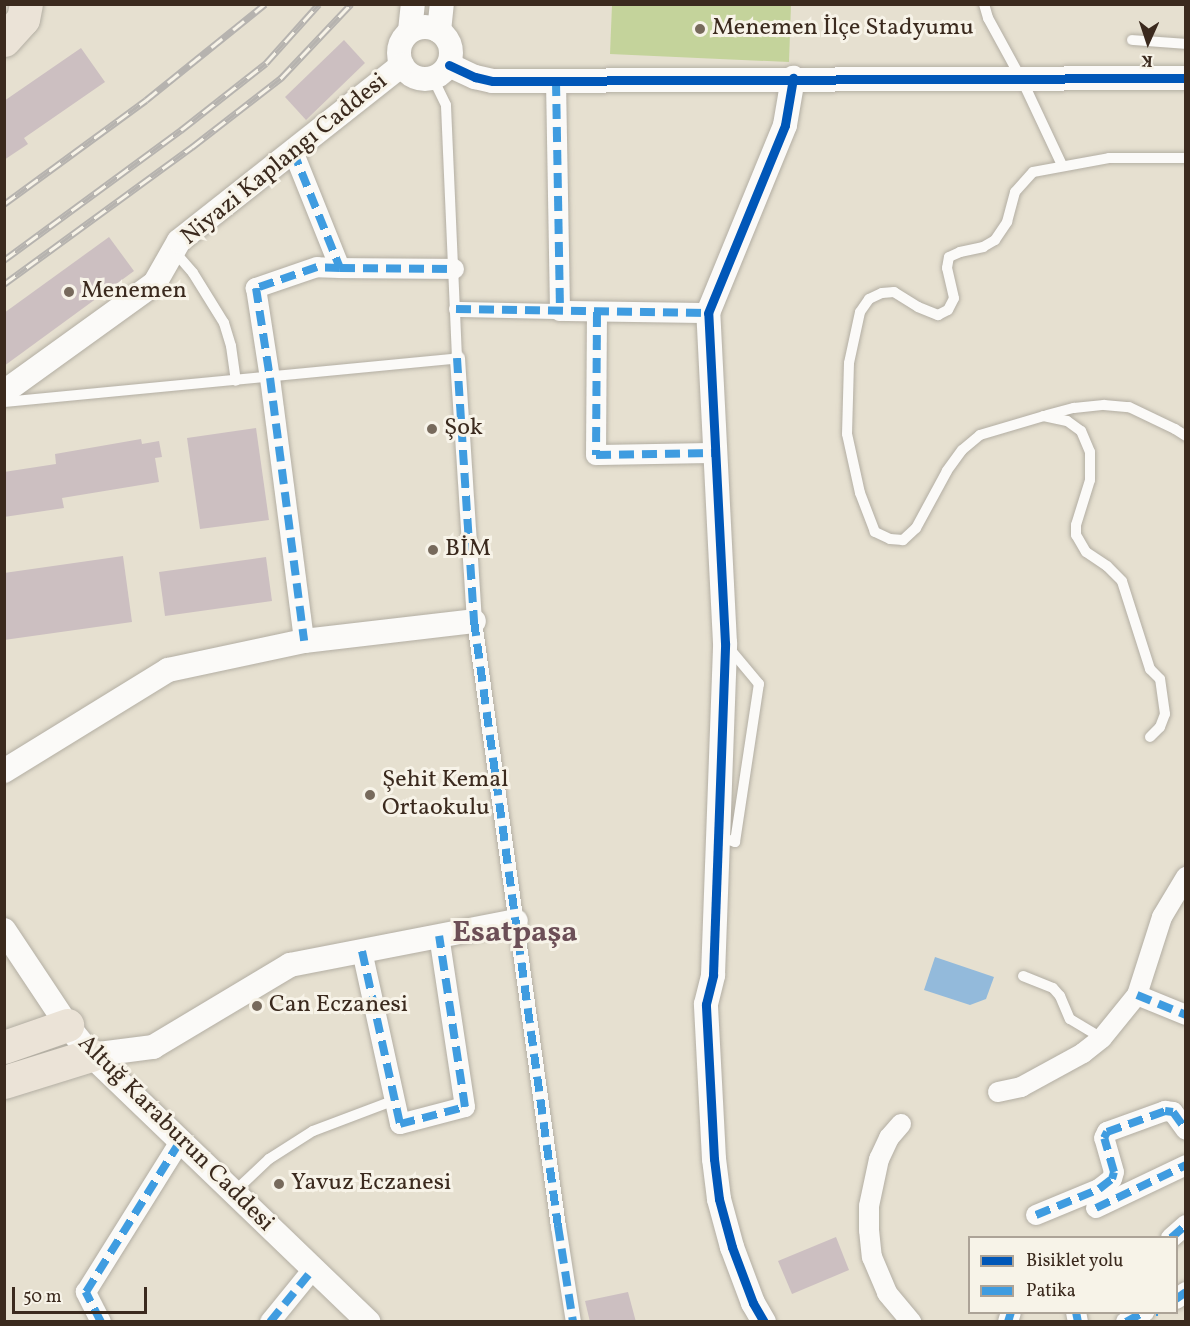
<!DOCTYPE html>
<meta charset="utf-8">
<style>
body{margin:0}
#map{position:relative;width:1190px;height:1326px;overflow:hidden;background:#e6e0d0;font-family:Vollkorn,serif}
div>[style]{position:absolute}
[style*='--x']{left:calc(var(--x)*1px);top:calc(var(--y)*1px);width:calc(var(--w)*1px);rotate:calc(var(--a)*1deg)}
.green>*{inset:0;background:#c4d39b}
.water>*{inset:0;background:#93badb}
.building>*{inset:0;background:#ccbfc1}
.roads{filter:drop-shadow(0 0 2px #b3aea3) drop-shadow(0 0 2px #b3aea3)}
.service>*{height:10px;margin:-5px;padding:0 5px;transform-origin:5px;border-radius:5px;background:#fbfaf8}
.pedestrian>*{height:15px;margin:-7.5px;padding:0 7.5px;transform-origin:7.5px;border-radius:7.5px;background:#fbfaf8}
.minor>*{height:20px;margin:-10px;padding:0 10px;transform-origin:10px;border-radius:10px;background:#fbfaf8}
.tertiary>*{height:24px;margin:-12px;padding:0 12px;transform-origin:12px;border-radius:12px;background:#fbfaf8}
.tertiary>.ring{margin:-12px;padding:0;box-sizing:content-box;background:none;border:24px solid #fbfaf8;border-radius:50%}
.trunk>*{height:33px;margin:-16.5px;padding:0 16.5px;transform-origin:16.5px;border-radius:16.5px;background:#ebe3d7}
.rail>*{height:7px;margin-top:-3.5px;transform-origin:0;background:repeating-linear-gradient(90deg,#f7f3e8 0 14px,#b6b3af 0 28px);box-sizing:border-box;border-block:2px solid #b6b3af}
.quiet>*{height:8px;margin-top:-4px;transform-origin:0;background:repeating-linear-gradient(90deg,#3f9ce0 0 15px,transparent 0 23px)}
.cycleway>*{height:9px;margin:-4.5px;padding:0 4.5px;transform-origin:4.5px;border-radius:4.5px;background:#0057b8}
.dots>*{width:16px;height:16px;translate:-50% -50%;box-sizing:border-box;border:3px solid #f7f3e8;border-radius:50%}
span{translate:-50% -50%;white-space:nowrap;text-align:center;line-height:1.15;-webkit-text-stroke:6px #f7f3e8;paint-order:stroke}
.poi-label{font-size:24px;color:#3b2a1e}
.left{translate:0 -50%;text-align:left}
.street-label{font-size:24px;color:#3b2a1e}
.district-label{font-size:30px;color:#6c4f57;font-weight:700}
.frame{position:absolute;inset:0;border:6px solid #3b2a1e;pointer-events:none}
.legend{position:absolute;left:968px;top:1236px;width:210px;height:78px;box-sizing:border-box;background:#f7f3e8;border:2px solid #aca397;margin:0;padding:8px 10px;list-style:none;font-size:18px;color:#3b2a1e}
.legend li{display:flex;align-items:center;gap:12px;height:30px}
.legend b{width:30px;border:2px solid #aca397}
.north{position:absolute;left:1118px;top:12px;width:60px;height:60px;-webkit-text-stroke:4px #f7f3e8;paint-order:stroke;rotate:183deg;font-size:16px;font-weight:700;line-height:24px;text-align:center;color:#3b2a1e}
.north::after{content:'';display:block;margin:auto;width:21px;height:27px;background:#3b2a1e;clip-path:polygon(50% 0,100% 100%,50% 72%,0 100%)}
.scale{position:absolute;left:12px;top:1287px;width:135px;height:27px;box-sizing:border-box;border:3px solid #3b2a1e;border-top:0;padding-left:8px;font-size:18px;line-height:21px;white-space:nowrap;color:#3b2a1e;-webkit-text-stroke:4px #f7f3e8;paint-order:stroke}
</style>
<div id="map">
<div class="green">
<div style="clip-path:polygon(612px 5px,791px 5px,789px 62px,610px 54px)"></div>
</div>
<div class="water">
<div style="clip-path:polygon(935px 957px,994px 977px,986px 999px,970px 1005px,924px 990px)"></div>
</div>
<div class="building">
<div style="clip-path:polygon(344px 40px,365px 63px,306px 120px,285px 97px)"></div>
<div style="clip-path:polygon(81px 48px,105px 82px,24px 138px,28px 144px,4px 160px,4px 101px)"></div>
<div style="clip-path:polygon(109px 237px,134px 271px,4px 366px,4px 313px)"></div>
<div style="clip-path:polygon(256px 428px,269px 520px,200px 529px,187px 438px)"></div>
<div style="clip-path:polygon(141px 439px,142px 444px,159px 441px,162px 457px,155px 458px,159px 482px,62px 498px,64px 508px,4px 517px,4px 472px,56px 464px,55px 454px)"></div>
<div style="clip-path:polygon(123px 556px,132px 622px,4px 640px,4px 573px)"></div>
<div style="clip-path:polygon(266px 557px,272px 601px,165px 616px,159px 572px)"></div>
<div style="clip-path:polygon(836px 1237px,849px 1270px,792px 1294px,778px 1261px)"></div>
<div style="clip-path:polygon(628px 1292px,636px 1322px,590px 1322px,585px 1301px)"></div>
</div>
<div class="roads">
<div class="service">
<div style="--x:984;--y:4;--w:15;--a:74"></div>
<div style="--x:988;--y:18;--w:71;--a:61.3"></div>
<div style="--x:1022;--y:80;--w:94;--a:64.8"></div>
<div style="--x:1132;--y:40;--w:54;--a:4.2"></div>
<div style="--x:174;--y:251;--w:29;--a:49"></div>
<div style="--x:193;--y:273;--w:59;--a:58.2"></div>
<div style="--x:224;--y:323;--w:24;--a:73"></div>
<div style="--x:231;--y:346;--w:35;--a:82"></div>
<div style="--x:4;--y:402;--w:455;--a:-5.5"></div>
<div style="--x:457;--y:358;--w:253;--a:-92.5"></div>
<div style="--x:446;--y:105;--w:30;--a:-116"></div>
<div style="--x:1047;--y:415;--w:28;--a:-15"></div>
<div style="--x:1074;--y:408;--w:30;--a:-6"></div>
<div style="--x:1104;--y:405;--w:25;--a:5"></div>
<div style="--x:1129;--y:407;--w:51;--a:25.6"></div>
<div style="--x:1175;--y:429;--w:13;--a:32"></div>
<div style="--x:1150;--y:737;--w:14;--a:-45"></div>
<div style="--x:1160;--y:727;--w:14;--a:-69"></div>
<div style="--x:1165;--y:714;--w:35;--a:-98"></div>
<div style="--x:1160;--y:679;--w:14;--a:-135"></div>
<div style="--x:1150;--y:669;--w:92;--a:-107.7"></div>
<div style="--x:1122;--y:581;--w:21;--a:-135"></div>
<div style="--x:1107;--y:566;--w:25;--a:-146"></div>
<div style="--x:1086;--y:552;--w:20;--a:-120"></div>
<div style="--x:1076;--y:535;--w:10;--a:-90"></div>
<div style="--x:1076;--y:525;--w:47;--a:-72.7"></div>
<div style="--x:1090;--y:480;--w:28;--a:-90"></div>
<div style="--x:1090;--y:452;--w:23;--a:-113"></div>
<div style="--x:1081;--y:431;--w:17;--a:-144"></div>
<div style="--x:1067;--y:421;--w:24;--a:-168"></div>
<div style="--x:1044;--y:416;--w:67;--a:163.5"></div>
<div style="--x:980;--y:435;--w:23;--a:140"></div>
<div style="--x:962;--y:450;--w:26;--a:126"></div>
<div style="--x:947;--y:471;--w:65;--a:118.5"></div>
<div style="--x:916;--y:528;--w:18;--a:137"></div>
<div style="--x:903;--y:540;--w:13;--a:-176"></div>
<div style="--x:890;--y:539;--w:17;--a:-155"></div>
<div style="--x:875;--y:532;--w:42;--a:-111"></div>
<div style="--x:860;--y:493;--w:60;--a:-102.4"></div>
<div style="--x:847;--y:434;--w:71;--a:-88.4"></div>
<div style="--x:849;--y:363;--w:52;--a:-77.8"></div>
<div style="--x:860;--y:312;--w:16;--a:-55"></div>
<div style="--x:869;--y:299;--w:14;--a:-25"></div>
<div style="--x:882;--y:293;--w:12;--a:-5"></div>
<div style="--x:894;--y:292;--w:28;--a:32"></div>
<div style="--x:918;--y:307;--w:22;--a:22"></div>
<div style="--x:938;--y:315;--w:11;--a:-27"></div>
<div style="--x:948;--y:310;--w:13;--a:-63"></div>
<div style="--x:954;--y:298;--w:31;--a:-103"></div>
<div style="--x:947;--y:268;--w:11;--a:-80"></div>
<div style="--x:949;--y:257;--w:12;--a:-24"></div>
<div style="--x:960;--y:252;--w:24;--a:-12"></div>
<div style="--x:983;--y:247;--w:14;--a:-30"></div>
<div style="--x:995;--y:240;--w:22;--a:-56"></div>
<div style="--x:1007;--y:222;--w:31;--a:-75"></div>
<div style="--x:1015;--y:192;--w:27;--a:-48"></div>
<div style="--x:1033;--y:172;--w:77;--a:-10.4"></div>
<div style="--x:1109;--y:158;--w:77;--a:0"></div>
<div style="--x:720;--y:837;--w:16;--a:18"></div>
<div style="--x:735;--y:842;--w:160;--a:-81.4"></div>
<div style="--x:759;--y:684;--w:47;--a:-129.8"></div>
<div style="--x:1023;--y:976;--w:32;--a:22"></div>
<div style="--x:1053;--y:988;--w:11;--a:49"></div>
<div style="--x:1060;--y:996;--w:25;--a:67"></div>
<div style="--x:1070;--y:1019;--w:37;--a:31"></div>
<div style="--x:233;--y:1193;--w:50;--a:-43.4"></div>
<div style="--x:269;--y:1159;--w:52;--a:-32.5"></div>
<div style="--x:313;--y:1131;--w:88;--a:-20.7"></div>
</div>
<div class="pedestrian">
<div style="--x:456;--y:309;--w:104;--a:1.1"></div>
<div style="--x:457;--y:358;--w:264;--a:86.3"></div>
<div style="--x:474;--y:621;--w:611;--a:82.1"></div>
<div style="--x:558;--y:1226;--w:97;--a:81.1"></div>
</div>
<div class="minor">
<div style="--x:556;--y:81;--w:230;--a:89"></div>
<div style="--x:560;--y:311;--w:148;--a:0.8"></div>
<div style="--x:293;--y:151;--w:126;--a:68.1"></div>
<div style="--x:340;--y:268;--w:23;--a:-178"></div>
<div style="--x:317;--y:267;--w:65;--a:161"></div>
<div style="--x:256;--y:288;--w:91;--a:81.2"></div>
<div style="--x:270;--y:378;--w:265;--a:82.6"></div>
<div style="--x:340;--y:268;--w:114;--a:0.5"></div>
<div style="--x:597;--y:312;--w:143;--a:90.4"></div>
<div style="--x:596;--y:455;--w:118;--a:-1"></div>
<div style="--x:362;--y:951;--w:177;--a:77.6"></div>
<div style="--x:400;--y:1124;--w:67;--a:-14.7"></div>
<div style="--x:465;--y:1107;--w:173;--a:-98.6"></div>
<div style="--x:1137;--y:995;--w:53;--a:22.2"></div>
<div style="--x:998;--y:1092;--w:24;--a:-12"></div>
<div style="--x:1021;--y:1087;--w:71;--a:-28.7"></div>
<div style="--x:1083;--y:1053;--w:24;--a:-38"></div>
<div style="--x:1102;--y:1038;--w:55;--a:-50.9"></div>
<div style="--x:1137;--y:995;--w:82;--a:-72.2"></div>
<div style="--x:1162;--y:917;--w:47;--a:-59"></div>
<div style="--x:901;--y:1124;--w:18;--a:131"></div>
<div style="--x:889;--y:1138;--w:23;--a:115"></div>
<div style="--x:879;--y:1159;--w:48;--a:102"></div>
<div style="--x:869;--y:1206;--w:24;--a:90"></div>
<div style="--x:869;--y:1230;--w:27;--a:84"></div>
<div style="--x:872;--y:1257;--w:39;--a:67"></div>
<div style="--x:887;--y:1293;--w:38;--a:50"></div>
<div style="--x:1096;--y:1208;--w:100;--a:-25.5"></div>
<div style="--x:1036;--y:1215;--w:68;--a:-22.4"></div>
<div style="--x:1099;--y:1189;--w:16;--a:-38"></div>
<div style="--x:1112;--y:1179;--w:7;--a:-74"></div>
<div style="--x:1114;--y:1172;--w:35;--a:-106"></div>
<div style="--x:1104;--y:1138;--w:7;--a:-63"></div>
<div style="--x:1107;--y:1132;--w:62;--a:-19.9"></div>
<div style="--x:1165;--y:1111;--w:8;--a:7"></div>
<div style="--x:1173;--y:1112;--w:22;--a:54"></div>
<div style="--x:1171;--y:1238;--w:20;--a:-41"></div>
<div style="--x:1176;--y:1299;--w:12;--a:-35"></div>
<div style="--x:1076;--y:1312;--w:10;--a:79"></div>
<div style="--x:101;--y:1322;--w:34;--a:-117"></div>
<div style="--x:86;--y:1292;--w:176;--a:-58"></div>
<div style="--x:270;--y:1322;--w:68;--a:-50.9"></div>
<div style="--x:1008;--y:1322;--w:10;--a:-73"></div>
<div style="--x:1126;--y:1322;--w:21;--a:-29"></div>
</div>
<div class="tertiary">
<div class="ring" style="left:399px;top:27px;width:28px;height:28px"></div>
<div style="--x:410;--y:31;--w:27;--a:-84"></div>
<div style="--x:439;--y:31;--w:27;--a:-84"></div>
<div style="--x:449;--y:65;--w:29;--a:25"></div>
<div style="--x:475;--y:77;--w:18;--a:13"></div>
<div style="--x:493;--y:81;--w:693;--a:-0.25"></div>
<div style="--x:4;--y:392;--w:186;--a:-35.8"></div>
<div style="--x:155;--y:283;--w:48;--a:-60.3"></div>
<div style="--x:179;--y:241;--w:284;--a:-38.3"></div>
<div style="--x:4;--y:771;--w:193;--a:-31.6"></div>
<div style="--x:168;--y:670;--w:139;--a:-12"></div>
<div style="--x:304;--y:641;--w:171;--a:-6.7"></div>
<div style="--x:4;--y:930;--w:114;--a:56.4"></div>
<div style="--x:67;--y:1025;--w:38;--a:51"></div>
<div style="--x:91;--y:1055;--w:385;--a:43.9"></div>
<div style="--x:91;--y:1055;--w:63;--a:-7.4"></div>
<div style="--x:153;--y:1047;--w:160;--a:-30.9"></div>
<div style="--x:290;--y:965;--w:230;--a:-11"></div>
<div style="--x:764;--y:1322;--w:22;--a:-120"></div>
<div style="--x:753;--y:1303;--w:60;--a:-110.6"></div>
<div style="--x:732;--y:1247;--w:50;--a:-105.2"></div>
<div style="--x:719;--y:1199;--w:40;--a:-97.1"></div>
<div style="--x:714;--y:1159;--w:155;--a:-93"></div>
<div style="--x:706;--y:1004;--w:30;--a:-76"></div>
<div style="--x:713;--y:975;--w:332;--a:-87.9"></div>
<div style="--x:725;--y:643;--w:330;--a:-92.9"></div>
<div style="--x:708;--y:313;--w:203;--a:-67.7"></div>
<div style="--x:785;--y:125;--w:48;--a:-80.3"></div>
</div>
<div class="trunk">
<div style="--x:4;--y:40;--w:28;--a:-48"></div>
<div style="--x:23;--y:19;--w:15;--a:-79"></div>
<div style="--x:4;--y:1047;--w:67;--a:-19.2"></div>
<div style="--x:4;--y:1082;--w:91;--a:-17.2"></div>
</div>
</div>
<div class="rail">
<div style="--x:4;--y:204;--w:176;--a:-36.2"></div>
<div style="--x:146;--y:100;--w:153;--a:-38.9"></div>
<div style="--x:4;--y:260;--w:220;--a:-36.3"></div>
<div style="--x:181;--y:130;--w:108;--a:-38.2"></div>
<div style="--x:266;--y:63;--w:79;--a:-48.1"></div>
<div style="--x:4;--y:284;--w:233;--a:-36.1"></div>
<div style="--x:192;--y:147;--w:113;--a:-37.8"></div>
<div style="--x:281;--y:78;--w:102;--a:-46.6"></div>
</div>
<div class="quiet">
<div style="--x:556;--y:81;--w:230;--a:89"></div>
<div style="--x:293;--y:151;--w:126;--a:68.1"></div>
<div style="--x:340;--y:268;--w:23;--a:-178"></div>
<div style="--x:317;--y:267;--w:65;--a:161"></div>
<div style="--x:256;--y:288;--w:91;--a:81.2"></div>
<div style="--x:270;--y:378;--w:265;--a:82.6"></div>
<div style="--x:340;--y:268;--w:114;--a:0.5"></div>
<div style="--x:456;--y:309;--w:252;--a:0.9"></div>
<div style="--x:597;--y:312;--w:143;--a:90.4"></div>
<div style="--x:596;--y:455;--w:118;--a:-1"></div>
<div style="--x:457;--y:358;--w:264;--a:86.3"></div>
<div style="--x:474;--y:621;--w:611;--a:82.1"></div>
<div style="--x:558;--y:1226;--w:97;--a:81.1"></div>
<div style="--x:362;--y:951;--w:177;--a:77.6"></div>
<div style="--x:400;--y:1124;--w:67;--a:-14.7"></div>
<div style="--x:465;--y:1107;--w:173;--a:-98.6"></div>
<div style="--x:1137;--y:995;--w:53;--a:22.2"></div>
<div style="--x:1096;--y:1208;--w:100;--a:-25.5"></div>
<div style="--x:1036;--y:1215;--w:68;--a:-22.4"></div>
<div style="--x:1099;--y:1189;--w:16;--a:-38"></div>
<div style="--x:1112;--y:1179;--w:7;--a:-74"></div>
<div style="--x:1114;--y:1172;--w:35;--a:-106"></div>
<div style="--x:1104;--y:1138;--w:7;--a:-63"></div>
<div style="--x:1107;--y:1132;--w:62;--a:-19.9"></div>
<div style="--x:1165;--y:1111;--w:8;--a:7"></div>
<div style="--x:1173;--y:1112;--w:22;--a:54"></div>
<div style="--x:1171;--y:1238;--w:20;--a:-41"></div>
<div style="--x:1176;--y:1299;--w:12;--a:-35"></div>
<div style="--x:1076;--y:1312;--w:10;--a:79"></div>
<div style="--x:1156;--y:1312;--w:2;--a:0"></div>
<div style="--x:101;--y:1322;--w:34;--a:-117"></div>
<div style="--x:86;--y:1292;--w:176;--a:-58"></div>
<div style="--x:270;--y:1322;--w:68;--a:-50.9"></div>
<div style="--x:1008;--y:1322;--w:10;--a:-73"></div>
<div style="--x:1126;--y:1322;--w:21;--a:-29"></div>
</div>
<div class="cycleway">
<div style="--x:449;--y:65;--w:29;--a:25"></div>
<div style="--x:475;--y:77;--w:18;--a:13"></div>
<div style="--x:493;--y:81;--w:693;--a:-0.25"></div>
<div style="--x:764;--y:1322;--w:22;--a:-120"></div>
<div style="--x:753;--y:1303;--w:60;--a:-110.6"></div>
<div style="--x:732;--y:1247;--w:50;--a:-105.2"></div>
<div style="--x:719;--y:1199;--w:40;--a:-97.1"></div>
<div style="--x:714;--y:1159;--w:155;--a:-93"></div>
<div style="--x:706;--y:1004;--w:30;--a:-76"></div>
<div style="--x:713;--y:975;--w:332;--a:-87.9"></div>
<div style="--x:725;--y:643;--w:330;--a:-92.9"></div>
<div style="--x:708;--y:313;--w:203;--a:-67.7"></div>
<div style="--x:785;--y:125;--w:48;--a:-80.3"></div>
</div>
<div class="dots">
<div style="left:700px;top:29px;background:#776a5c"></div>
<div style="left:69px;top:292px;background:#776a5c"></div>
<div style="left:432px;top:429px;background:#776a5c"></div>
<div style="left:433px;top:550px;background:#776a5c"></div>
<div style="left:370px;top:795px;background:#776a5c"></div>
<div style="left:257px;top:1006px;background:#776a5c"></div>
<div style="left:279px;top:1184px;background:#776a5c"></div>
</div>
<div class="poi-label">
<span class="left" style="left:712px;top:29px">Menemen İlçe Stadyumu</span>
<span class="left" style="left:81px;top:292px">Menemen</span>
<span class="left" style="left:444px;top:429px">Şok</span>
<span class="left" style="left:445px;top:550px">BİM</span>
<span class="left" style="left:382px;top:795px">Şehit Kemal<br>Ortaokulu</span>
<span class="left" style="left:269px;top:1006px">Can Eczanesi</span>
<span class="left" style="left:291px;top:1184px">Yavuz Eczanesi</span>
</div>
<div class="street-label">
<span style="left:285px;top:160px;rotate:-39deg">Niyazi Kaplangı Caddesi</span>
<span style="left:175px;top:1134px;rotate:45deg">Altuğ Karaburun Caddesi</span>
</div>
<div class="district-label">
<span style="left:515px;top:933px">Esatpaşa</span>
</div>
<div class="frame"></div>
<ul class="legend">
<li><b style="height:8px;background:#0057b8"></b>Bisiklet yolu</li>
<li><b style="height:8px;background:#3f9ce0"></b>Patika</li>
</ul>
<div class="north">K</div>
<div class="scale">50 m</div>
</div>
